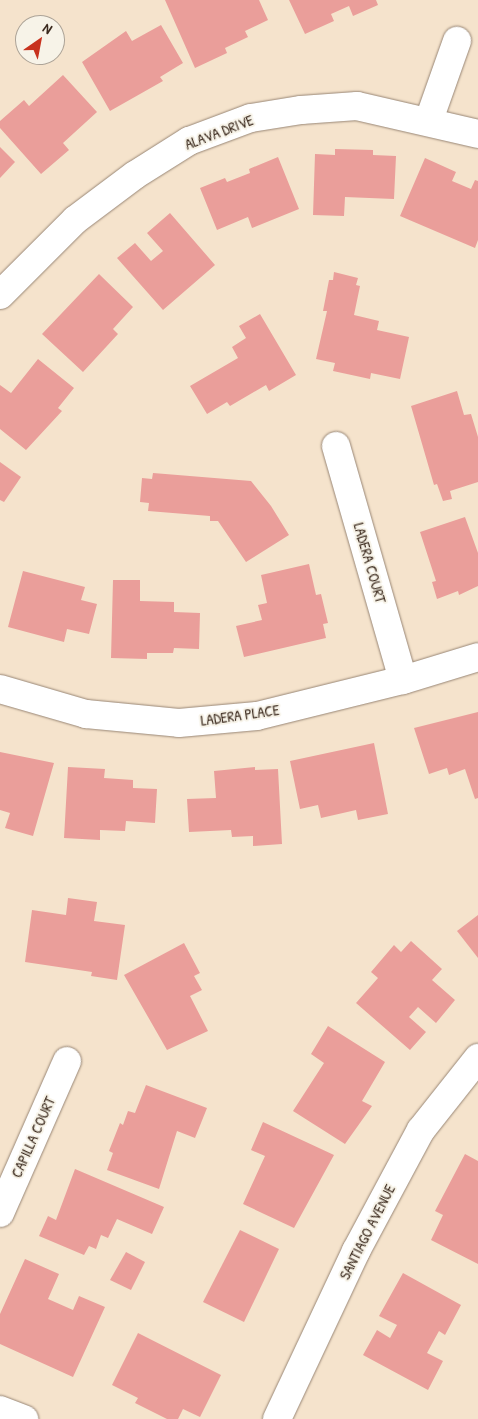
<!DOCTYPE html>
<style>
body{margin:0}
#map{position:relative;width:478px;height:1419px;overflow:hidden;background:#f5e3cc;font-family:"Patrick Hand",sans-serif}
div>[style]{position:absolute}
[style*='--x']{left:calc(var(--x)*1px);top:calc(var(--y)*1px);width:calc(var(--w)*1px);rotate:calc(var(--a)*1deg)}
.building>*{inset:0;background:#ea9e9a}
.roads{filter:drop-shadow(0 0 1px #988675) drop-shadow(0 0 1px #988675)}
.minor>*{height:28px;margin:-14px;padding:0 14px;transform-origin:14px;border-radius:14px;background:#fff}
span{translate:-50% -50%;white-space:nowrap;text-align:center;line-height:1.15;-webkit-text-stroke:4px #f7f3e8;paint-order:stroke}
.street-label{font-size:15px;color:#3b2a1e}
.north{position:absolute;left:15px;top:15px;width:50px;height:50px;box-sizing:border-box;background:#f7f3e8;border:1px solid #aca397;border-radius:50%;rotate:33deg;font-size:14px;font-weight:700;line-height:20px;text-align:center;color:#3b2a1e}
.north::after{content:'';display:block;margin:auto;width:18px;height:22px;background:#c8321e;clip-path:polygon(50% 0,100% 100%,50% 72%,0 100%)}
</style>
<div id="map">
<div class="building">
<div style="clip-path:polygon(165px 0,259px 0,268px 20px,245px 31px,248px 37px,225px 48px,227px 53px,195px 68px)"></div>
<div style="clip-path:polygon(289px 0,376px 0,378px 5px,353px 16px,349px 6px,331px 14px,334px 21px,305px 34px)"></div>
<div style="clip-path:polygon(161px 25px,183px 63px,160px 77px,163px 81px,110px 111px,82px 62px,126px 31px,132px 41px)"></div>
<div style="clip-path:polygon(63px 75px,97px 112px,63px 143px,69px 150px,41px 174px,0 128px,0 121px,24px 100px,29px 106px)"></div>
<div style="clip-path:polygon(0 147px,15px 162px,0 178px)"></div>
<div style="clip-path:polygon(335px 149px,373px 150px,373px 155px,396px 156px,394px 199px,345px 197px,344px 216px,313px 215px,315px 154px,335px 155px)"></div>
<div style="clip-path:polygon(278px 157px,299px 209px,252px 228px,248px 217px,217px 230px,200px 188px,225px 178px,227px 182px,250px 173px,249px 169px)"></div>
<div style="clip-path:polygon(425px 158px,456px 172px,452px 181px,471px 189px,475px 180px,478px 181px,478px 240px,475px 248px,400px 216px)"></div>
<div style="clip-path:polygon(170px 213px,215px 265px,163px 310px,117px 258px,135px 243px,151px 261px,163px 251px,147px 233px)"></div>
<div style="clip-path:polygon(334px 272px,358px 278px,356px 285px,360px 286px,354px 315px,379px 321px,377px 330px,409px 337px,400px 379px,371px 373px,370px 379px,333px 371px,335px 363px,316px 359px,327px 311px,323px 311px,329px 280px,333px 280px)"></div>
<div style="clip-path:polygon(99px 274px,133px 307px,113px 329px,118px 334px,83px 372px,42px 334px)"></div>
<div style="clip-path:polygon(260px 314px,296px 375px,269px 391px,266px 385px,230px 406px,227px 402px,207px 414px,190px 386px,238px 358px,232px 347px,246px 338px,239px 326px)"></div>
<div style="clip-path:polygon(38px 359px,74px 388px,58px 408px,62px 411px,26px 450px,0 429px,0 385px,11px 393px)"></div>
<div style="clip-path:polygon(457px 391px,464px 415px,471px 414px,478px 437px,478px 482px,450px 491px,452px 499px,443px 501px,437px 484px,434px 485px,411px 406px)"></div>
<div style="clip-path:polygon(0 462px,21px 477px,4px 502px,0 500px)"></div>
<div style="clip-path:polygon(153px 473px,251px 481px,271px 506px,289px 535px,246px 562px,218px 521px,210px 521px,210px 516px,148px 511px,149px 503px,140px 502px,142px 478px,152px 479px)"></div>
<div style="clip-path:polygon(465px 517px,478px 553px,478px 586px,459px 595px,458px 591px,437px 599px,432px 582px,436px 581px,420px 532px)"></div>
<div style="clip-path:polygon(309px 564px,316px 595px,321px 594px,328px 623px,323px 624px,326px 638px,244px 657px,236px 626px,262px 620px,258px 605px,267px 603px,261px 575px)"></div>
<div style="clip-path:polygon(23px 571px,85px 587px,81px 600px,97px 604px,89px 634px,67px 629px,64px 642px,8px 627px)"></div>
<div style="clip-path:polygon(113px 580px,140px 580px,140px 601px,174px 602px,174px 612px,200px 613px,199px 649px,174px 648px,173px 653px,147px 653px,147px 659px,111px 658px)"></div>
<div style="clip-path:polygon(478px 712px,478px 798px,475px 799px,465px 769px,449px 775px,447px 768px,429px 774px,414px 728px)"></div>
<div style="clip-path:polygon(374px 743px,388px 814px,358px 820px,356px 810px,321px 818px,318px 805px,300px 809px,290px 761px)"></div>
<div style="clip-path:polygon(0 752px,54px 763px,33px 836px,5px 828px,10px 813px,0 810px)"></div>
<div style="clip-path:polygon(68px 767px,105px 769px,104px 778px,133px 780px,133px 788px,157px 789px,155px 823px,126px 821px,125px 831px,100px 830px,100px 840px,64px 838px)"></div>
<div style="clip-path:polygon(255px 767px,255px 770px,278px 769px,282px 844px,253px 846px,253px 836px,232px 837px,231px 830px,189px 832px,187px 799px,216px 798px,214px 771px)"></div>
<div style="clip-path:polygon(68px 898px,97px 902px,94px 921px,125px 925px,117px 980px,91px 976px,92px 972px,25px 962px,32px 910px,66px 915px)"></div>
<div style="clip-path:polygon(478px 915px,478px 958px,457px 931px)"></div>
<div style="clip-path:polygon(411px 941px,442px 969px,432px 980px,455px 1000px,436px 1023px,418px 1007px,409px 1017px,426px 1032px,410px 1050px,356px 1003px,378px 978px,371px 972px,394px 945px,401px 952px)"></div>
<div style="clip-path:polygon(184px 943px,200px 973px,194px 976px,202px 990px,190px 996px,208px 1031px,167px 1050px,124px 975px)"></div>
<div style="clip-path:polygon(328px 1026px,385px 1062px,362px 1101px,372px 1106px,345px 1144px,293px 1111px,324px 1063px,311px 1054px)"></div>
<div style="clip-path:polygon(146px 1085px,207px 1108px,195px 1138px,177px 1131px,159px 1189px,107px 1170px,113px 1153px,109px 1151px,120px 1123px,123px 1125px,128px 1111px,135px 1113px)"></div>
<div style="clip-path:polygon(263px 1122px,334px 1155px,294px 1228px,243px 1204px,265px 1156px,251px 1150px)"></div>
<div style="clip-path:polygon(465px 1154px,478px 1161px,478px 1264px,431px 1240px,443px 1215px,435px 1211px)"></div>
<div style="clip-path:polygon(75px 1169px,164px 1207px,152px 1234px,117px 1219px,108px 1238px,101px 1235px,96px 1249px,89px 1246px,84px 1255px,39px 1236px,48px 1216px,56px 1220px)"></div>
<div style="clip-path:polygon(240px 1230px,279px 1249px,244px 1322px,203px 1302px)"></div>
<div style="clip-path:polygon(126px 1252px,145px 1262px,131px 1290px,110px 1280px)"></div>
<div style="clip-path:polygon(25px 1259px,59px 1274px,48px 1299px,73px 1310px,79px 1296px,105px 1307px,73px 1377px,0 1344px,0 1314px)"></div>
<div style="clip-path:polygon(403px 1273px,461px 1305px,445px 1335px,439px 1331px,427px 1353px,443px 1361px,428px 1390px,363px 1355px,377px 1330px,390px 1338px,397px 1325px,379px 1316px)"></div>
<div style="clip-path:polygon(138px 1333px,221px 1375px,200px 1417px,183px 1409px,178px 1419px,167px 1419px,135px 1403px,138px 1398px,112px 1385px)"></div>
</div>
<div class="roads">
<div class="minor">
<div style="--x:429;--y:120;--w:84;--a:-70.5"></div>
<div style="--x:0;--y:295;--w:106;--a:-45"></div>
<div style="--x:75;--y:220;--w:75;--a:-36.9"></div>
<div style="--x:135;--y:175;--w:64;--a:-32.2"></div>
<div style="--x:189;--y:141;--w:66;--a:-20.4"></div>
<div style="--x:251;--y:118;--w:51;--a:-9.1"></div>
<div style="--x:301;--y:110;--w:56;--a:-4.1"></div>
<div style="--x:357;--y:106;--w:124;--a:13"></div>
<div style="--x:336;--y:446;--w:243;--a:74"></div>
<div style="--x:0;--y:689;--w:90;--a:16.2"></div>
<div style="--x:86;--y:714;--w:93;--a:5.5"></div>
<div style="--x:179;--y:723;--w:78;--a:-5.1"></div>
<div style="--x:257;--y:716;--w:150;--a:-13.9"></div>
<div style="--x:403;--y:680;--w:78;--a:-17"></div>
<div style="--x:0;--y:1213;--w:166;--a:-66.2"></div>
<div style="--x:0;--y:1410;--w:26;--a:21"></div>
<div style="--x:277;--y:1419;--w:186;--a:-64.8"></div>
<div style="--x:356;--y:1251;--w:137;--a:-61.8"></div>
<div style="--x:421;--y:1130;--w:92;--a:-51.6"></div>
</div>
</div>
<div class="street-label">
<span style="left:219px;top:132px;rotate:-21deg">ALAVA DRIVE</span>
<span style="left:370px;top:563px;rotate:74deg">LADERA COURT</span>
<span style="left:240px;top:715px;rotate:-8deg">LADERA PLACE</span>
<span style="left:33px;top:1137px;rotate:-66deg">CAPILLA COURT</span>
<span style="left:367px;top:1232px;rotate:-63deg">SANTIAGO AVENUE</span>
</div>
<div class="north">N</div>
</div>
